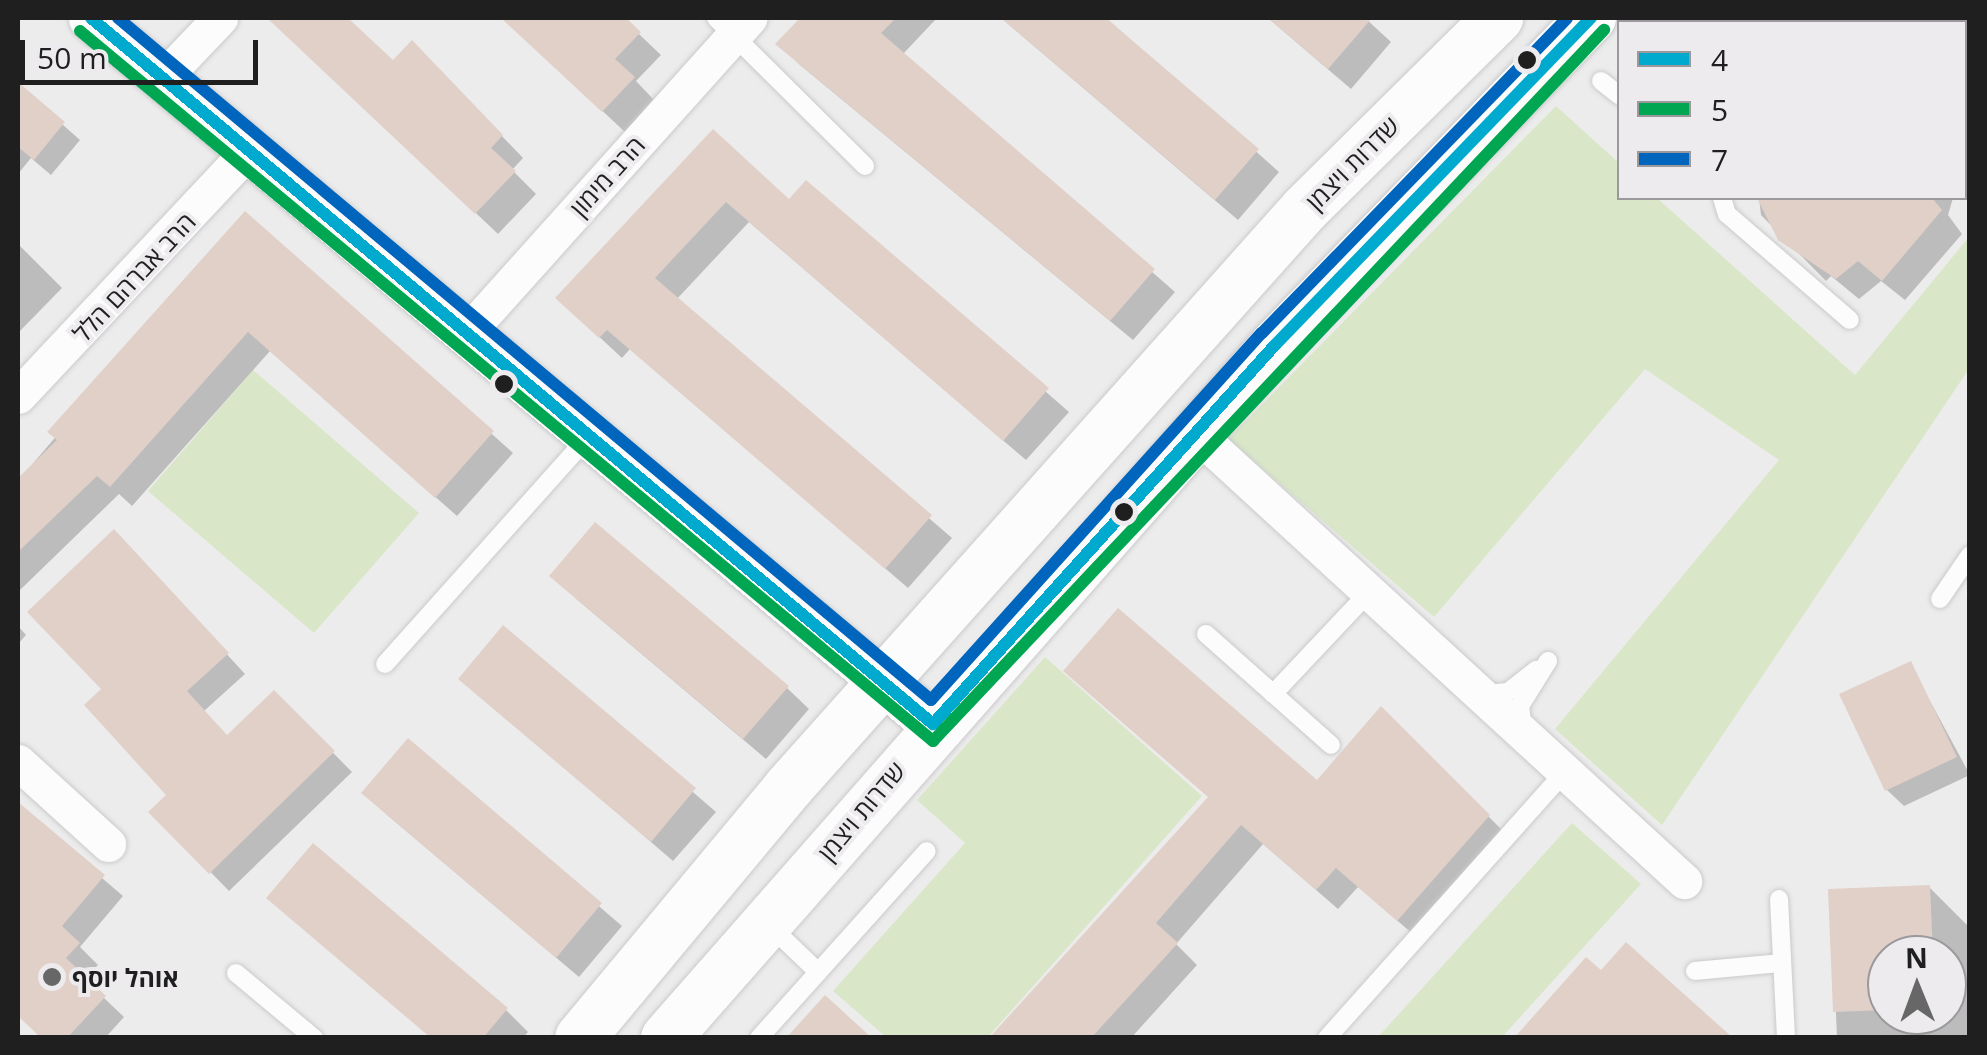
<!DOCTYPE html>
<meta charset="utf-8">
<style>
body{margin:0}
#map{position:relative;width:1987px;height:1055px;overflow:hidden;background:#edeced;font-family:"Open Sans",Heebo,sans-serif}
div>[style]{position:absolute}
[style*='--x']{left:calc(var(--x)*1px);top:calc(var(--y)*1px);width:calc(var(--w)*1px);rotate:calc(var(--a)*1deg)}
.green>*{inset:0;background:#d9e7c8}
.shadow>*{inset:0;background:#0003}
.building>*{inset:0;background:#e0d0c8}
.roads{filter:drop-shadow(0 0 2px #cacacb) drop-shadow(0 0 2px #cacacb)}
.service>*{height:18px;margin:-9px;padding:0 9px;transform-origin:9px;border-radius:9px;background:#fcfcfc}
.minor>*{height:35px;margin:-17.5px;padding:0 17.5px;transform-origin:17.5px;border-radius:17.5px;background:#fcfcfc}
.tertiary>*{height:45px;margin:-22.5px;padding:0 22.5px;transform-origin:22.5px;border-radius:22.5px;background:#fcfcfc}
.secondary>*{height:50px;margin:-25px;padding:0 25px;transform-origin:25px;border-radius:25px;background:#fcfcfc}
.bus-1>*{height:12px;margin:-6px;padding:0 6px;transform-origin:6px;border-radius:6px;background:#00a9ce}
.bus-2>*{height:12px;margin:-6px;padding:0 6px;transform-origin:6px;border-radius:6px;background:#00a651}
.bus-3>*{height:12px;margin:-6px;padding:0 6px;transform-origin:6px;border-radius:6px;background:#0065bd}
.dots>*{width:28px;height:28px;translate:-50% -50%;box-sizing:border-box;border:5px solid #edebee;border-radius:50%}
span{translate:-50% -50%;white-space:nowrap;text-align:center;line-height:1.15;-webkit-text-stroke:8px #edebee;paint-order:stroke}
.street-label{font-size:25px;color:#1f1f20}
.poi-label{font-size:25px;color:#1f1f20;font-weight:700}
.left{translate:0 -50%;text-align:left}
.frame{position:absolute;inset:0;border:20px solid #1f1f20;pointer-events:none}
.legend{position:absolute;left:1617px;top:20px;width:350px;height:180px;box-sizing:border-box;background:#edebee;border:2px solid #9b999c;margin:0;padding:12px 18px;list-style:none;font-size:30px;color:#1f1f20}
.legend li{display:flex;align-items:center;gap:20px;height:50px}
.legend b{width:50px;border:2px solid #9b999c}
.north{position:absolute;left:1867px;top:935px;width:100px;height:100px;box-sizing:border-box;background:#edebee;border:2px solid #9b999c;border-radius:50%;rotate:359deg;font-size:28px;font-weight:700;line-height:40px;text-align:center;color:#1f1f20}
.north::after{content:'';display:block;margin:auto;width:35px;height:45px;background:#676768;clip-path:polygon(50% 0,100% 100%,50% 72%,0 100%)}
.scale{position:absolute;left:20px;top:40px;width:238px;height:45px;box-sizing:border-box;border:5px solid #1f1f20;border-top:0;padding-left:12px;font-size:30px;line-height:35px;white-space:nowrap;color:#1f1f20;-webkit-text-stroke:8px #edebee;paint-order:stroke}
</style>
<div id="map">
<div class="green">
<div style="clip-path:polygon(1556px 106px,1619px 163px,1620px 198px,1657px 198px,1855px 375px,1969px 237px,1969px 369px,1662px 825px,1555px 729px,1779px 460px,1645px 369px,1434px 617px,1228px 439px)"></div>
<div style="clip-path:polygon(253px 370px,419px 513px,314px 633px,148px 491px)"></div>
<div style="clip-path:polygon(1045px 657px,1202px 796px,988px 1037px,886px 1037px,833px 991px,965px 843px,917px 800px)"></div>
<div style="clip-path:polygon(1572px 823px,1641px 884px,1502px 1037px,1378px 1037px)"></div>
</div>
<div class="shadow">
<div style="clip-path:polygon(270px 18px,344px 18px,393px 64px,434px 65px,523px 158px,512px 170px,536px 194px,498px 234px)"></div>
<div style="clip-path:polygon(503px 18px,595px 25px,622px 18px,661px 55px,636px 81px,655px 101px,625px 132px)"></div>
<div style="clip-path:polygon(803px 18px,937px 18px,903px 54px,1175px 292px,1133px 340px,800px 65px,779px 44px)"></div>
<div style="clip-path:polygon(1001px 18px,1106px 18px,1279px 172px,1238px 220px)"></div>
<div style="clip-path:polygon(1268px 18px,1365px 18px,1391px 42px,1351px 89px)"></div>
<div style="clip-path:polygon(18px 85px,80px 140px,51px 175px,31px 158px,18px 174px)"></div>
<div style="clip-path:polygon(713px 132px,789px 203px,806px 183px,1069px 412px,1026px 460px,749px 222px,676px 300px,952px 538px,908px 588px,630px 349px,622px 358px,580px 319px)"></div>
<div style="clip-path:polygon(1759px 198px,1953px 198px,1948px 215px,1962px 234px,1905px 300px,1881px 281px,1859px 299px,1831px 276px,1826px 281px,1761px 215px)"></div>
<div style="clip-path:polygon(246px 214px,513px 453px,457px 516px,270px 351px,132px 506px,119px 494px,18px 592px,18px 481px)"></div>
<div style="clip-path:polygon(18px 244px,62px 288px,18px 333px)"></div>
<div style="clip-path:polygon(132px 551px,245px 674px,204px 711px,228px 738px,274px 693px,352px 772px,229px 891px,152px 812px,170px 795px,104px 689px)"></div>
<div style="clip-path:polygon(574px 597px,787px 688px,809px 709px,766px 759px)"></div>
<div style="clip-path:polygon(18px 626px,26px 635px,18px 644px)"></div>
<div style="clip-path:polygon(503px 628px,716px 812px,673px 861px,462px 679px)"></div>
<div style="clip-path:polygon(1910px 664px,1970px 775px,1904px 806px,1887px 790px)"></div>
<div style="clip-path:polygon(1381px 709px,1509px 837px,1420px 940px,1358px 887px,1338px 909px,1263px 844px,1176px 944px,1197px 965px,1131px 1038px,992px 1038px,1210px 798px,1317px 783px)"></div>
<div style="clip-path:polygon(408px 742px,622px 926px,579px 977px,386px 814px)"></div>
<div style="clip-path:polygon(18px 806px,123px 896px,80px 947px,98px 965px,84px 979px,124px 1017px,105px 1038px,43px 1038px,18px 1014px)"></div>
<div style="clip-path:polygon(313px 846px,506px 1010px,528px 1032px,523px 1038px,431px 1038px)"></div>
<div style="clip-path:polygon(evenodd,1929px 887px,1970px 928px,1970px 1038px,1837px 1038px,1831px 891px,1929px 887px,1887px 955px,1947px 955px,1947px 1015px,1887px 1015px,1887px 955px)"></div>
</div>
<div class="building">
<div style="clip-path:polygon(267px 18px,348px 18px,393px 60px,412px 40px,503px 135px,491px 148px,516px 171px,475px 214px)"></div>
<div style="clip-path:polygon(501px 18px,626px 18px,641px 32px,615px 59px,635px 77px,602px 112px)"></div>
<div style="clip-path:polygon(800px 18px,896px 18px,881px 33px,1155px 269px,1110px 321px,775px 44px)"></div>
<div style="clip-path:polygon(1001px 18px,1106px 18px,1259px 149px,1215px 200px)"></div>
<div style="clip-path:polygon(1268px 18px,1372px 18px,1328px 69px)"></div>
<div style="clip-path:polygon(18px 82px,65px 122px,34px 160px,18px 147px)"></div>
<div style="clip-path:polygon(713px 129px,789px 199px,806px 180px,1049px 388px,1003px 441px,726px 202px,655px 278px,932px 515px,885px 569px,607px 330px,599px 338px,555px 298px)"></div>
<div style="clip-path:polygon(1757px 198px,1932px 198px,1942px 210px,1882px 281px,1858px 261px,1836px 279px,1778px 240px)"></div>
<div style="clip-path:polygon(245px 211px,494px 431px,435px 498px,248px 332px,110px 487px,97px 476px,18px 552px,18px 478px,57px 440px,47px 432px)"></div>
<div style="clip-path:polygon(595px 522px,789px 686px,743px 739px,549px 576px)"></div>
<div style="clip-path:polygon(114px 529px,229px 653px,187px 691px,227px 735px,274px 690px,335px 751px,209px 874px,148px 812px,166px 795px,84px 705px,101px 689px,27px 612px)"></div>
<div style="clip-path:polygon(1118px 608px,1317px 780px,1381px 706px,1490px 815px,1397px 921px,1336px 868px,1316px 890px,1241px 825px,1156px 923px,1178px 943px,1091px 1038px,989px 1038px,1208px 797px,1063px 671px)"></div>
<div style="clip-path:polygon(503px 625px,696px 788px,651px 842px,458px 679px)"></div>
<div style="clip-path:polygon(1911px 661px,1957px 757px,1885px 791px,1839px 694px)"></div>
<div style="clip-path:polygon(408px 738px,602px 903px,556px 958px,361px 793px)"></div>
<div style="clip-path:polygon(18px 802px,105px 875px,62px 926px,80px 943px,66px 958px,106px 996px,67px 1038px,41px 1038px,18px 1016px)"></div>
<div style="clip-path:polygon(313px 843px,508px 1008px,483px 1038px,431px 1038px,266px 898px)"></div>
<div style="clip-path:polygon(1930px 885px,1933px 955px,1887px 955px,1887px 1010px,1833px 1012px,1828px 889px)"></div>
<div style="clip-path:polygon(1626px 942px,1733px 1038px,1514px 1038px,1586px 957px,1601px 970px)"></div>
<div style="clip-path:polygon(825px 995px,872px 1038px,786px 1038px)"></div>
</div>
<div class="roads">
<div class="service">
<div style="--x:716;--y:18;--w:210;--a:44.8"></div>
<div style="--x:1698;--y:18;--w:7;--a:34"></div>
<div style="--x:1844;--y:18;--w:7;--a:34"></div>
<div style="--x:1803;--y:22;--w:6;--a:-45"></div>
<div style="--x:1964;--y:27;--w:8;--a:-40"></div>
<div style="--x:1601;--y:81;--w:24;--a:38"></div>
<div style="--x:1722;--y:198;--w:17;--a:73"></div>
<div style="--x:1727;--y:214;--w:162;--a:40.8"></div>
<div style="--x:1940;--y:599;--w:53;--a:-55.7"></div>
<div style="--x:1206;--y:634;--w:167;--a:41.6"></div>
<div style="--x:385;--y:664;--w:303;--a:-48.2"></div>
<div style="--x:1273;--y:694;--w:140;--a:-46.7"></div>
<div style="--x:1485;--y:694;--w:23;--a:-5"></div>
<div style="--x:1508;--y:692;--w:36;--a:-38"></div>
<div style="--x:1523;--y:730;--w:24;--a:-97"></div>
<div style="--x:1520;--y:706;--w:53;--a:-58.1"></div>
<div style="--x:1779;--y:899;--w:139;--a:87.1"></div>
<div style="--x:769;--y:925;--w:68;--a:43.8"></div>
<div style="--x:1695;--y:971;--w:87;--a:-5.3"></div>
<div style="--x:236;--y:973;--w:102;--a:39.8"></div>
<div style="--x:759;--y:1038;--w:251;--a:-48.1"></div>
<div style="--x:1327;--y:1038;--w:357;--a:-48.2"></div>
</div>
<div class="minor">
<div style="--x:161;--y:80;--w:86;--a:-46.4"></div>
<div style="--x:465;--y:335;--w:426;--a:-48.1"></div>
<div style="--x:18;--y:396;--w:333;--a:-46.8"></div>
<div style="--x:1198;--y:435;--w:660;--a:42.54"></div>
<div style="--x:18;--y:762;--w:122;--a:42.3"></div>
</div>
<div class="tertiary">
<div style="--x:91;--y:18;--w:1099;--a:39.98"></div>
</div>
<div class="secondary">
<div style="--x:580;--y:1038;--w:325;--a:-50.2"></div>
<div style="--x:788;--y:788;--w:776;--a:-48.24"></div>
<div style="--x:1305;--y:209;--w:272;--a:-44.7"></div>
<div style="--x:666;--y:1038;--w:923;--a:-48.69"></div>
<div style="--x:1275;--y:345;--w:455;--a:-46"></div>
</div>
</div>
<div class="bus-1">
<div style="--x:91;--y:18;--w:1099;--a:39.98"></div>
<div style="--x:933;--y:724;--w:510;--a:-47.94"></div>
<div style="--x:1275;--y:345;--w:455;--a:-46"></div>
</div>
<div class="bus-2">
<div style="--x:80;--y:31;--w:1110;--a:39.77"></div>
<div style="--x:933;--y:741;--w:978;--a:-46.66"></div>
</div>
<div class="bus-3">
<div style="--x:118;--y:18;--w:1061;--a:39.99"></div>
<div style="--x:931;--y:700;--w:494;--a:-48"></div>
<div style="--x:1262;--y:333;--w:438;--a:-45.9"></div>
</div>
<div class="dots">
<div style="left:1527px;top:60px;background:#1f1f20"></div>
<div style="left:504px;top:384px;background:#1f1f20"></div>
<div style="left:1124px;top:512px;background:#1f1f20"></div>
<div style="left:52px;top:977px;background:#676768"></div>
</div>
<div class="street-label">
<span style="left:1352px;top:163px;rotate:-45deg">שדרות ויצמן</span>
<span style="left:607px;top:176px;rotate:-48deg">הרב מימון</span>
<span style="left:134px;top:277px;rotate:-47deg">הרב אברהם הלל</span>
<span style="left:861px;top:811px;rotate:-50deg">שדרות ויצמן</span>
</div>
<div class="poi-label">
<span class="left" style="left:72px;top:977px">אוהל יוסף</span>
</div>
<div class="frame"></div>
<ul class="legend">
<li><b style="height:12px;background:#00a9ce"></b>4</li>
<li><b style="height:12px;background:#00a651"></b>5</li>
<li><b style="height:12px;background:#0065bd"></b>7</li>
</ul>
<div class="north">N</div>
<div class="scale">50 m</div>
</div>
